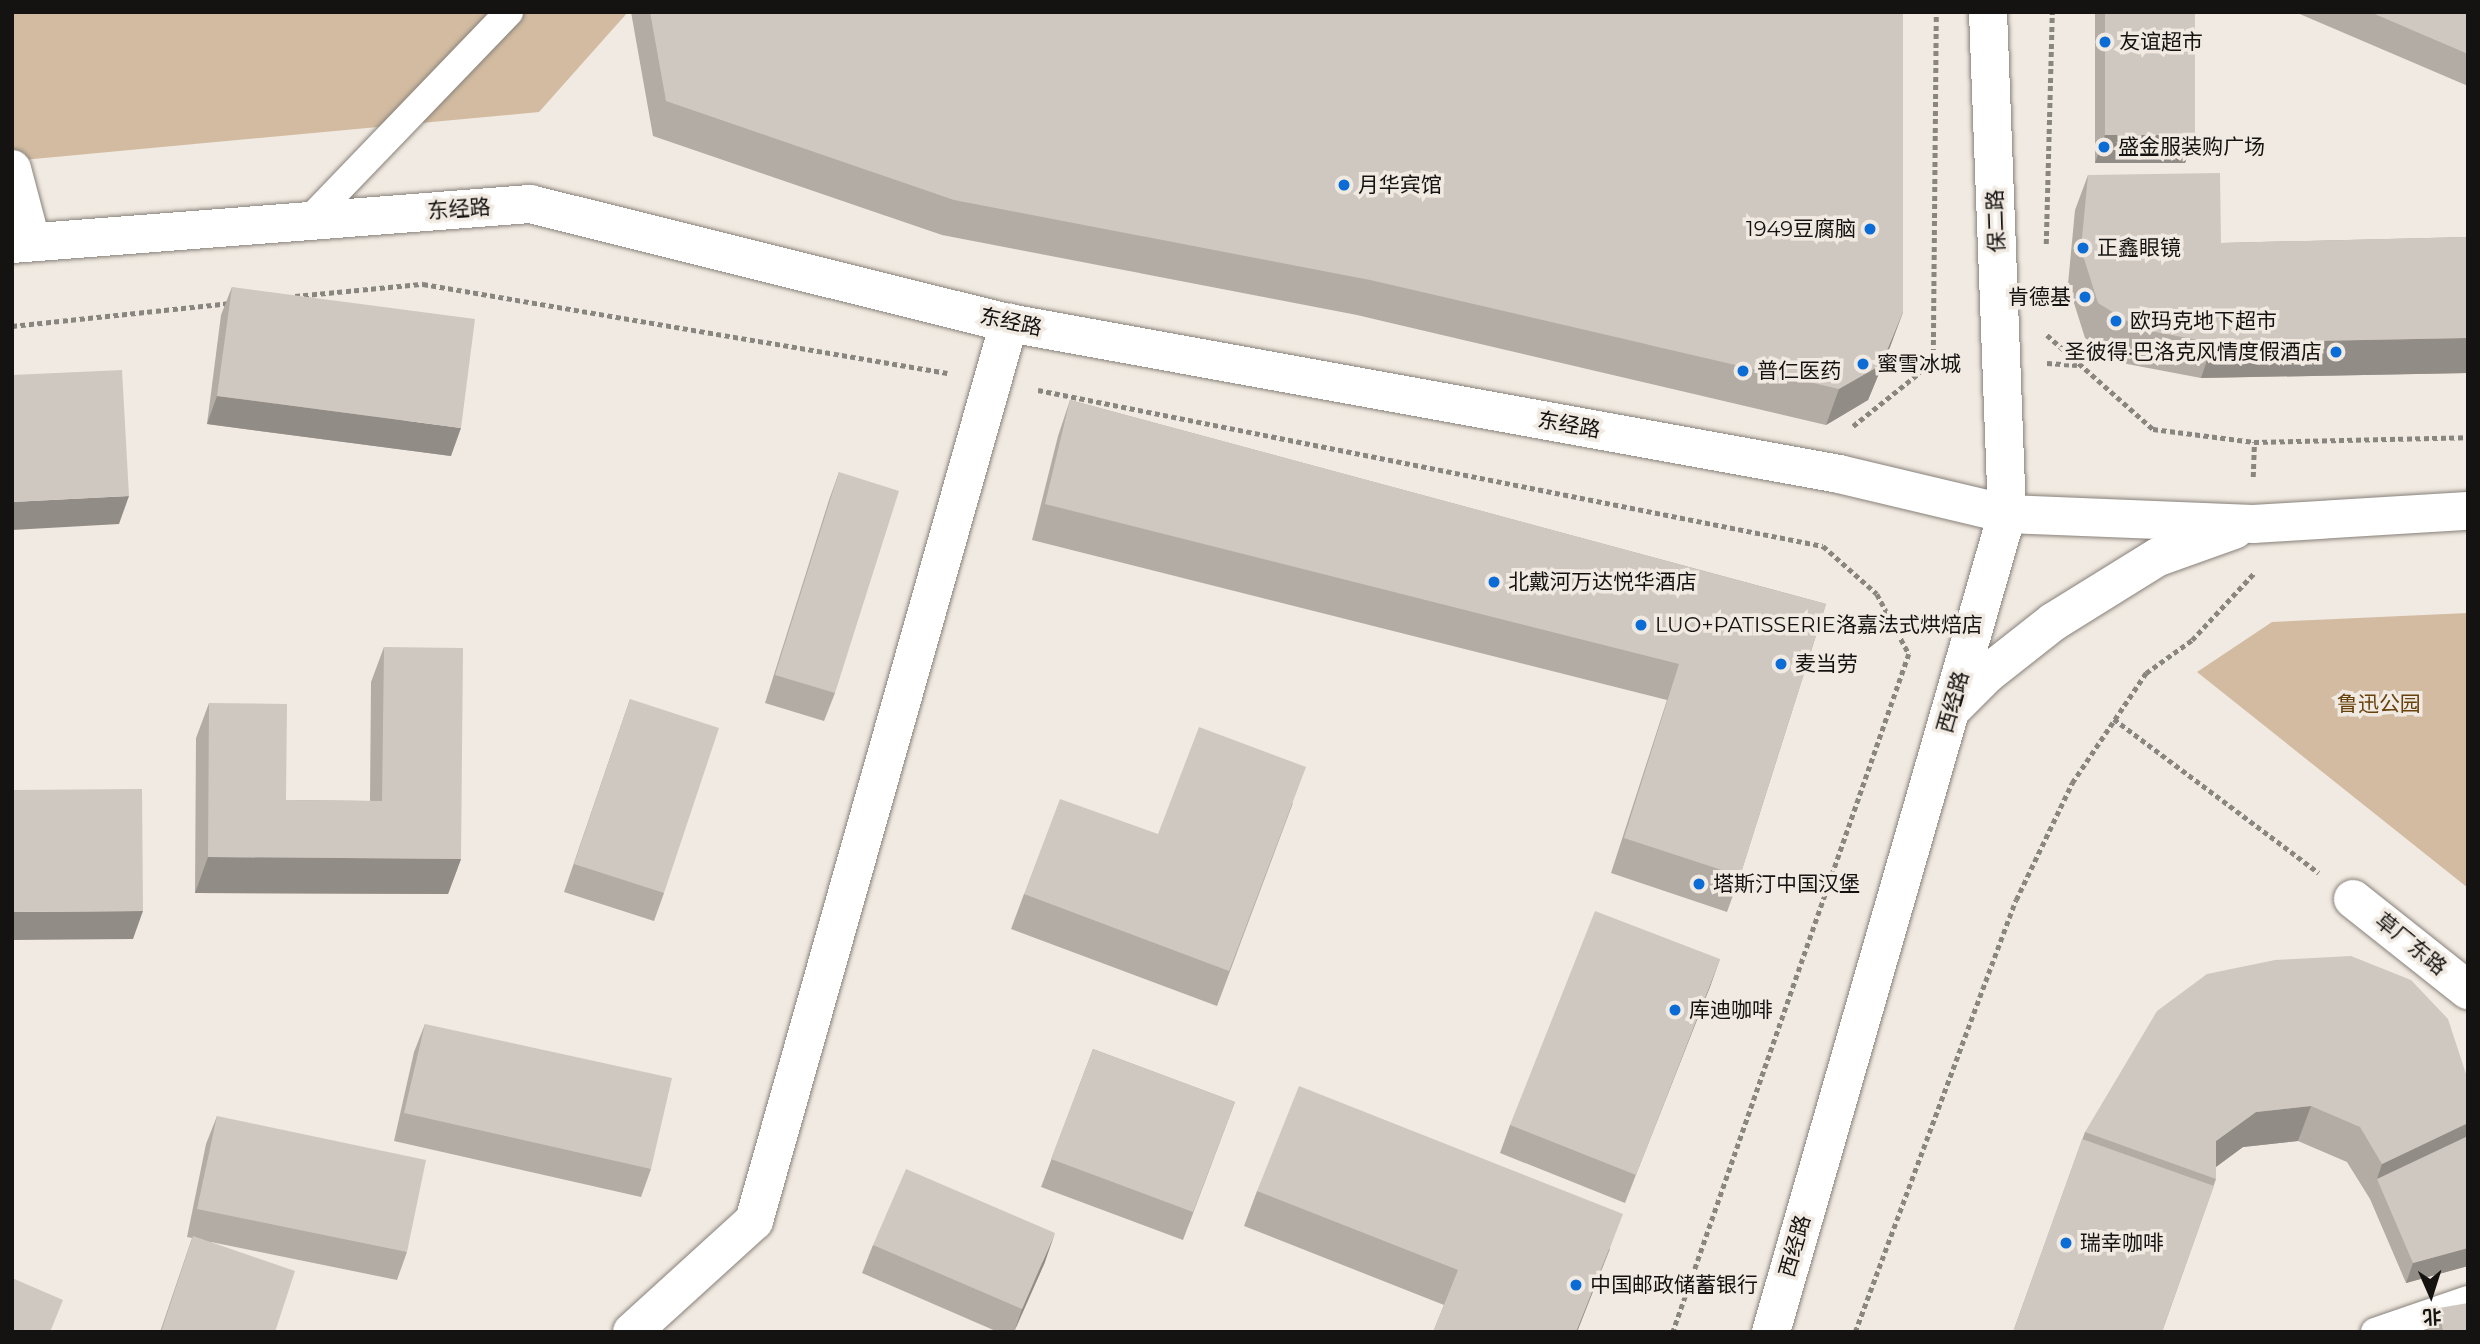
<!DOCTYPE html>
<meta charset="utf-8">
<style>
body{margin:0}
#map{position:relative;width:2480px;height:1344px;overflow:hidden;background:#f1eae2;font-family:Montserrat,"Noto Sans SC",sans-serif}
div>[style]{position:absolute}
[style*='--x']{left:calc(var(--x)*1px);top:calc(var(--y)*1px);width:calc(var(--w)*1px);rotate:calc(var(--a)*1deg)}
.green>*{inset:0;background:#d2bba1}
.path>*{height:4.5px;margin-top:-2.25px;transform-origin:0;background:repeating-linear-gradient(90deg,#89857f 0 5px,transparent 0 8.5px)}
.roads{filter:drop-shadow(0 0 2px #87817a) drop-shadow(0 0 2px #87817a)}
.service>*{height:28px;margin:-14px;padding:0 14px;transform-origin:14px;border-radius:14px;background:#fff}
.pedestrian>*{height:38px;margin:-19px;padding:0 19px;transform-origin:19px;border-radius:19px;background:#fff}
.minor>*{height:38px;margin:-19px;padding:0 19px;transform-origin:19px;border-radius:19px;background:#fff}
.tertiary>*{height:38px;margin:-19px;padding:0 19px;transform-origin:19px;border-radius:19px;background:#fff}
.secondary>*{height:38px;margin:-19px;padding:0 19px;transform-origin:19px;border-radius:19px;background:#fff}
.wall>*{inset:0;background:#b2aca5}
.shaded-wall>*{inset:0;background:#918c86}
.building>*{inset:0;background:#cfc8c0}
.dots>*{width:19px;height:19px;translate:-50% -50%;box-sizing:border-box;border:4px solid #f1eae2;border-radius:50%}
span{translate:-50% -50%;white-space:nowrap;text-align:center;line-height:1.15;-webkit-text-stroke:7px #f1eae2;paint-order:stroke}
.poi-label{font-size:21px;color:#151311}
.left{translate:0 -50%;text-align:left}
.right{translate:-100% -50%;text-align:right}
.street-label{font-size:21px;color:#151311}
.park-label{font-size:21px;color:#68420c}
.frame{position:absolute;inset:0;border:14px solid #151311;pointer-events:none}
.north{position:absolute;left:2396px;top:1260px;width:70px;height:70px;-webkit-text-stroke:5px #f1eae2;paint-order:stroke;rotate:177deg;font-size:19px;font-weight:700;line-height:28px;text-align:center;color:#151311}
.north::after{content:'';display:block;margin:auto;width:24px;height:32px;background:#151311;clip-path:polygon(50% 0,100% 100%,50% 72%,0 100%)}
</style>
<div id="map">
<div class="green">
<div style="clip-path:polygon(12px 12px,628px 12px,539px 112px,12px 161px)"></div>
<div style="clip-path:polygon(2468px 613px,2468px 888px,2197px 672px,2272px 622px)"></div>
</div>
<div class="path">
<div style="--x:2046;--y:244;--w:232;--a:-88.5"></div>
<div style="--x:295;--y:296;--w:129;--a:-5.4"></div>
<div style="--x:423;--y:284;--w:532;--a:9.64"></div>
<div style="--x:12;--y:326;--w:220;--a:-6"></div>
<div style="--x:2047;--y:335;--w:142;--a:41.6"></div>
<div style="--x:2153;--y:429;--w:102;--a:7.3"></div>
<div style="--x:2254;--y:442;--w:214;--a:-1.3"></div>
<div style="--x:1933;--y:362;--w:25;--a:0"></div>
<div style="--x:2047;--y:363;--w:30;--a:4"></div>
<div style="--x:1038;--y:390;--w:800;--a:11.24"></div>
<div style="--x:1823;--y:546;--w:72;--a:41.6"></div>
<div style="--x:1877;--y:594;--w:68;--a:61.9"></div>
<div style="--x:1909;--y:654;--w:718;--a:109.19"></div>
<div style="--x:1853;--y:426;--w:102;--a:-38.7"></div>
<div style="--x:1933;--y:362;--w:350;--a:-89.5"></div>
<div style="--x:2253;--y:477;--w:35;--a:-88"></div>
<div style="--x:2114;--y:719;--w:256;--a:36.9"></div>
<div style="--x:1855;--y:1332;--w:461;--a:-69.6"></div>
<div style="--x:2016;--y:900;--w:130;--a:-64.4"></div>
<div style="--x:2072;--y:783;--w:133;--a:-56.1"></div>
<div style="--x:2146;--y:673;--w:57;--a:-35.7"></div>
<div style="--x:2192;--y:640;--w:93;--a:-47.2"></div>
</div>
<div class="roads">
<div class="service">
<div style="--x:308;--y:221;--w:290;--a:-46.1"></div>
<div style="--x:2375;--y:1332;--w:98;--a:-19"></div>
</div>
<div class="pedestrian">
<div style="--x:2353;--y:899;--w:147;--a:38.4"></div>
</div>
<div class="minor">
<div style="--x:12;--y:169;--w:74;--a:75.2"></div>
<div style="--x:632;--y:1332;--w:165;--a:-42.3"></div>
<div style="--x:754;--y:1221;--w:934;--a:-74.15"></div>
</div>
<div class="tertiary">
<div style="--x:1988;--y:12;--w:502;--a:87.83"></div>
</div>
<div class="secondary">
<div style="--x:12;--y:244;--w:520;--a:-4.42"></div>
<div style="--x:530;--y:204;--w:494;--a:14"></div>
<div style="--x:1009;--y:323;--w:844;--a:10.31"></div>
<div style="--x:1839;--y:474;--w:173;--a:13.4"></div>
<div style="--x:2007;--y:514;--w:246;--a:2.3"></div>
<div style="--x:2253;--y:524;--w:215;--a:-3.5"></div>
<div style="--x:1954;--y:707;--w:47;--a:-45"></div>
<div style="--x:1987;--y:674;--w:84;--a:-38.2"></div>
<div style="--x:2053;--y:622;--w:123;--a:-31.8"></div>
<div style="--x:2158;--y:557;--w:81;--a:-19.6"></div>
<div style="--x:1771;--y:1332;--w:851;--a:-73.91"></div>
</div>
</div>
<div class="wall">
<div style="clip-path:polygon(631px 12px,1903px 12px,1903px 312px,1890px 347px,1868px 400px,1826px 425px,1357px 315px,942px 235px,653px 136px)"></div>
<div style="clip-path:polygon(2095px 12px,2195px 12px,2195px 135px,2185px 163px,2095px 163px)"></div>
<div style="clip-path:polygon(2295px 12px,2468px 12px,2468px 86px)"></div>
<div style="clip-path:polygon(2088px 175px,2221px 243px,2468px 237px,2468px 373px,2201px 378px,2127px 364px,2085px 338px,2068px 284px,2075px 210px)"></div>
<div style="clip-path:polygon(232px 287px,451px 456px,207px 424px,221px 315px)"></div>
<div style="clip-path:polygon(1070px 400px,1826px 604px,1740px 876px,1727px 912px,1611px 873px,1667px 700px,1032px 540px,1058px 436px)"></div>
<div style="clip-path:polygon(839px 472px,835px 693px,824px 721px,765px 703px,829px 500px)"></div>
<div style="clip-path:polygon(384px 647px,461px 859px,448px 894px,195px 893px,196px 738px,209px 703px,286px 800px,370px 801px,371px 682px)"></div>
<div style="clip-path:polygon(630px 699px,664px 893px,654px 921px,564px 892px)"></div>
<div style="clip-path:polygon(1293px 803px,1217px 1006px,1011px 929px,1024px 894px,1158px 834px)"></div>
<div style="clip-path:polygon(1720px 959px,1625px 1203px,1500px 1153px,1510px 1125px)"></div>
<div style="clip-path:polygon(425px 1024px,651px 1169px,641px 1197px,394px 1141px,414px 1052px)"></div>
<div style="clip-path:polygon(1093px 1049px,1235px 1102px,1183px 1240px,1041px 1187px)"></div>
<div style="clip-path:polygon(2468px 1080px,2468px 1266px,2406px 1283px,2370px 1199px,2347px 1162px,2298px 1141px,2243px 1147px,2216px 1167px,2216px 1179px,2162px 1332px,2013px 1332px,2085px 1132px)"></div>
<div style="clip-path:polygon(217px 1116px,407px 1252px,397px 1280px,211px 1242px,275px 1332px,160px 1332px,192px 1238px,187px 1237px,206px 1144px)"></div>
<div style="clip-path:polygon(1257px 1191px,1610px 1249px,1577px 1332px,1433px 1332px,1444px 1305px,1244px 1226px)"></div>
<div style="clip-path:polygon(873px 1245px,1045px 1262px,1014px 1332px,998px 1332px,862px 1273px)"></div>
<div style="clip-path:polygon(2439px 1308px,2468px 1332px,2430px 1332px)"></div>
</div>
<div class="shaded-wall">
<div style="clip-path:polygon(2105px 135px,2195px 135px,2185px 163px,2095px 163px)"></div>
<div style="clip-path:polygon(1903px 312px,1890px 347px,1868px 400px,1826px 425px,1839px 389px)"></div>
<div style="clip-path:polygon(2468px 338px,2468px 373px,2201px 378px,2213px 343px)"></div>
<div style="clip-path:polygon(217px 396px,461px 428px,451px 456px,207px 424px)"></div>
<div style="clip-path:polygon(129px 496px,119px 524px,12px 530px,12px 502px)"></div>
<div style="clip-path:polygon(208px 857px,461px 859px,448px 894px,195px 893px)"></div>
<div style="clip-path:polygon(143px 911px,133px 939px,12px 940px,12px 912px)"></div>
<div style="clip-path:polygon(1720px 959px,1710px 987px,1625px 1203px,1636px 1175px)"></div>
<div style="clip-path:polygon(2311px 1106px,2298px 1141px,2243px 1147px,2205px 1175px,2216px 1141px,2256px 1112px)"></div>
<div style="clip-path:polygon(2468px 1123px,2468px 1153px,2377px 1179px,2382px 1164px)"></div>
<div style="clip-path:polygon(1623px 1214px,1577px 1332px,1576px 1332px)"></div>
<div style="clip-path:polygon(1055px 1233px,1045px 1262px,1014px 1332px,1022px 1309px)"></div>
<div style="clip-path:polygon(2468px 1248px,2468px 1266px,2406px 1283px,2413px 1263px)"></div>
</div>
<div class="building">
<div style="clip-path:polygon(650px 12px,1903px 12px,1903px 312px,1881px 365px,1839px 389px,1370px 280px,954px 200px,666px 101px)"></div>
<div style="clip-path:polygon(2105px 12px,2195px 12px,2195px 135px,2105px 135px)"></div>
<div style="clip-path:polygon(2370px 12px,2468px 12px,2468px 54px)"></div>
<div style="clip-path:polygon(2220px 173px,2221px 243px,2468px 237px,2468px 338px,2213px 343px,2140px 329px,2098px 303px,2081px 249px,2088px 175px)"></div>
<div style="clip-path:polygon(232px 287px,475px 319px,461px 428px,217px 396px)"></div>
<div style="clip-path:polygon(122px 370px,129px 496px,12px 502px,12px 375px)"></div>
<div style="clip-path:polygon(1070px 400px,1826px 604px,1740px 876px,1624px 838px,1679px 664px,1045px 504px)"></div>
<div style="clip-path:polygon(839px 472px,899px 491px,835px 693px,775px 675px)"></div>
<div style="clip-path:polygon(384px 647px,463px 648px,461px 859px,208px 857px,209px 703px,287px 704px,286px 800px,382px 801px)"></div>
<div style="clip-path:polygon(630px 699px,719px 728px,664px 893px,574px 864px)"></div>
<div style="clip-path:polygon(1199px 727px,1306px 767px,1229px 971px,1024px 894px,1060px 799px,1158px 834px)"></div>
<div style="clip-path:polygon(142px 789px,143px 911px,12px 912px,12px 790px)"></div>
<div style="clip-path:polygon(1595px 911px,1720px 959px,1636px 1175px,1510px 1125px)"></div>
<div style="clip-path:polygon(2351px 956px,2411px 980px,2448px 1019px,2468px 1080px,2468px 1123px,2382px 1164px,2360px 1127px,2311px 1106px,2256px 1112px,2216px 1141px,2216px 1179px,2085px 1132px,2157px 1011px,2207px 974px,2275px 960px)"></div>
<div style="clip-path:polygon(425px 1024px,672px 1078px,651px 1169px,404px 1113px)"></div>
<div style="clip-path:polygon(1093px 1049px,1235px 1102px,1193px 1212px,1051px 1159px)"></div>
<div style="clip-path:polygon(1299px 1086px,1623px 1214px,1576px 1332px,1433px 1332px,1458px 1270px,1257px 1191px)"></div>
<div style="clip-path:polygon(217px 1116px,426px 1160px,407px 1252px,197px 1209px)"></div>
<div style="clip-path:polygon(2468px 1136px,2468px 1248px,2413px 1263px,2377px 1179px)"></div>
<div style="clip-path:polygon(2082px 1139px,2214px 1186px,2162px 1332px,2013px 1332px)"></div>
<div style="clip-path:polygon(906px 1169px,1055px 1233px,1022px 1309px,873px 1245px)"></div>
<div style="clip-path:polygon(193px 1236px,295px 1271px,275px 1332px,161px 1332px)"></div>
<div style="clip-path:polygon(12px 1278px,63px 1300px,50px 1332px,12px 1332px)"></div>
<div style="clip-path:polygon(2468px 1303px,2468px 1332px,2443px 1332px,2439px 1308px)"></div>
</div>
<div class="dots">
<div style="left:2105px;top:42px;background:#0b6cd5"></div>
<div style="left:2104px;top:147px;background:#0b6cd5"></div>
<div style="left:1344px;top:185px;background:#0b6cd5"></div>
<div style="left:1870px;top:229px;background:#0b6cd5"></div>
<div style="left:2083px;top:248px;background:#0b6cd5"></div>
<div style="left:2085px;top:297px;background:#0b6cd5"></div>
<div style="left:2116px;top:321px;background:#0b6cd5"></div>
<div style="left:2336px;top:352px;background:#0b6cd5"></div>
<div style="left:1863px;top:364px;background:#0b6cd5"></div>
<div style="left:1743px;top:371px;background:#0b6cd5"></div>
<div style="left:1494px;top:582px;background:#0b6cd5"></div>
<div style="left:1641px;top:625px;background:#0b6cd5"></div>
<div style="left:1781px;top:664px;background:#0b6cd5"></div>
<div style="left:1699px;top:884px;background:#0b6cd5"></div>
<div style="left:1675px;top:1010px;background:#0b6cd5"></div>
<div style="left:2066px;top:1243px;background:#0b6cd5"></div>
<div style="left:1576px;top:1285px;background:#0b6cd5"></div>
</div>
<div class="poi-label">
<span class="left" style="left:2119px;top:42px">友谊超市</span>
<span class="left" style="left:2118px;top:147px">盛金服装购广场</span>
<span class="left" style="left:1358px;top:185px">月华宾馆</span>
<span class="right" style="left:1856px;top:229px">1949豆腐脑</span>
<span class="left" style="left:2097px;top:248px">正鑫眼镜</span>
<span class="right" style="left:2071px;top:297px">肯德基</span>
<span class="left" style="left:2130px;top:321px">欧玛克地下超市</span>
<span class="right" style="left:2322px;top:352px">圣彼得·巴洛克风情度假酒店</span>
<span class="left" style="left:1877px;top:364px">蜜雪冰城</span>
<span class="left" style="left:1757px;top:371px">普仁医药</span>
<span class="left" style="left:1508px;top:582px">北戴河万达悦华酒店</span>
<span class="left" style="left:1655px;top:625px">LUO+PATISSERIE洛嘉法式烘焙店</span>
<span class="left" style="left:1795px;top:664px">麦当劳</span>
<span class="left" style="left:1713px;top:884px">塔斯汀中国汉堡</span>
<span class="left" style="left:1689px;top:1010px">库迪咖啡</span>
<span class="left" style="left:2080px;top:1243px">瑞幸咖啡</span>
<span class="left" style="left:1590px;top:1285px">中国邮政储蓄银行</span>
</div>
<div class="street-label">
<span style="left:459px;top:209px;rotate:-4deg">东经路</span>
<span style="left:1996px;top:221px;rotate:-92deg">保二路</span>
<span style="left:1011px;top:322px;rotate:12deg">东经路</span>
<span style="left:1569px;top:425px;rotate:10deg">东经路</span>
<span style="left:1953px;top:702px;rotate:-74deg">西经路</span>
<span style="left:2411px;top:944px;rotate:39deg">草厂东路</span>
<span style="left:1795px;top:1246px;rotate:-74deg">西经路</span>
</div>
<div class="park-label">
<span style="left:2379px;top:704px">鲁迅公园</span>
</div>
<div class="frame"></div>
<div class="north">北</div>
</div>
